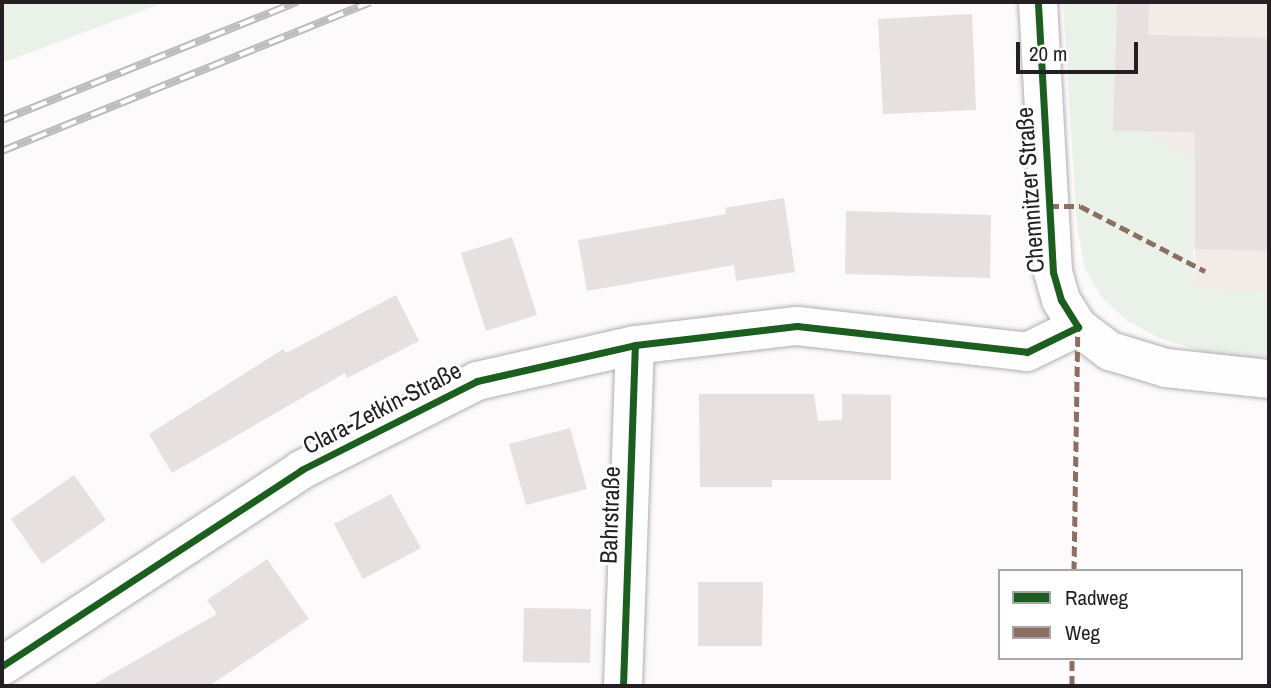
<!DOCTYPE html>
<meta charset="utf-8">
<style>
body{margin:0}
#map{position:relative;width:1271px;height:688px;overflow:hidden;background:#fdfafc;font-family:"Archivo Narrow",sans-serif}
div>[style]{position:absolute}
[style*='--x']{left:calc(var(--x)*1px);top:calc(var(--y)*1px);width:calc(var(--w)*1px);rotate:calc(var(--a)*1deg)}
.industrial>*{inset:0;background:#f3ebe8}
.green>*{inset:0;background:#eaf1e9}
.building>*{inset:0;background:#e6e0e1}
.roads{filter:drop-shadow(0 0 2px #b2afb2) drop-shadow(0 0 2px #b2afb2)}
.street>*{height:38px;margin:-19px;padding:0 19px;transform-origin:19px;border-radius:19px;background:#fffeff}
.secondary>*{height:38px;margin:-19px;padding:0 19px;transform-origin:19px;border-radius:19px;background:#fffeff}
.rail>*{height:8px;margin-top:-4px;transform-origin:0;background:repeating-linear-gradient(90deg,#fff 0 16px,#bdbcbd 0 32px);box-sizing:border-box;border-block:2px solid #bdbcbd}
.quiet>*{height:5px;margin-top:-2.5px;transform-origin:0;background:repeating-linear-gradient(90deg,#8d6e63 0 10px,transparent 0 15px)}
.cycleway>*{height:7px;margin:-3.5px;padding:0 3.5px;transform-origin:3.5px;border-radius:3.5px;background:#1b5e20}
span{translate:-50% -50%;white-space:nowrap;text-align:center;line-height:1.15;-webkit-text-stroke:6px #fff;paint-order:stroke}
.street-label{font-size:24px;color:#231f23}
.frame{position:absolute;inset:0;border:4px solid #231f23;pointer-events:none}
.legend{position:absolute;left:998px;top:569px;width:245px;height:91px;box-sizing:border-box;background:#fff;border:2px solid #a7a5a7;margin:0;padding:9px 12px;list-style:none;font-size:21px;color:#231f23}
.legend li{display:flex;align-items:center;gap:14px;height:35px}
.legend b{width:35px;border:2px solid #a7a5a7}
.scale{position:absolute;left:1016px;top:42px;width:122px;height:32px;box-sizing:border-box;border:4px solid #231f23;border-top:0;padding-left:9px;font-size:21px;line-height:24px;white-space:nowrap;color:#231f23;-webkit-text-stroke:5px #fff;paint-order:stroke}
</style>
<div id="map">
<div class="industrial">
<div style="clip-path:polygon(1117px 2px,1269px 2px,1269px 292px,1193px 289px,1195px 249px,1113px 131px)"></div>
</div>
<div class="green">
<div style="clip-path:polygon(2px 2px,165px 2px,2px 63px)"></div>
<div style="clip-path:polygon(1063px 2px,1117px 2px,1113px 130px,1145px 131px,1194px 159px,1193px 288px,1269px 292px,1269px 358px,1214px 355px,1159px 338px,1128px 321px,1102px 298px,1085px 269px,1077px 226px)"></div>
</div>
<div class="building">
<div style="clip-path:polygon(1117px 2px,1149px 2px,1148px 35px,1269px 38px,1269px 251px,1195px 249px,1195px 132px,1113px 131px)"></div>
<div style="clip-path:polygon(972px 14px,976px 110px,883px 114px,878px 19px)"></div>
<div style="clip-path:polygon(784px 198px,795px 272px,736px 281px,734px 265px,587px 291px,578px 240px,726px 214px,725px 208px)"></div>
<div style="clip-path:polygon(846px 211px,991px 215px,990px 278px,845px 274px)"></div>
<div style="clip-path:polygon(512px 237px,537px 315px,486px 331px,461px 253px)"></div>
<div style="clip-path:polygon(396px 295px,419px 341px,347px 378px,345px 373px,172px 473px,149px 434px,283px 349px,286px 353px)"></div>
<div style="clip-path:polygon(699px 394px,814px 394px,818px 421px,842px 420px,842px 394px,891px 395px,891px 480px,772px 480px,772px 487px,700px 487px)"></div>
<div style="clip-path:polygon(570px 428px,587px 489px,526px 505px,509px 444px)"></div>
<div style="clip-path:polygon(74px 475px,106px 520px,42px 564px,11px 519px)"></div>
<div style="clip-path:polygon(391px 494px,421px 548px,363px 579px,334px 524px)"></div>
<div style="clip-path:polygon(267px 559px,309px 619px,209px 686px,91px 686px,217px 614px,207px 600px)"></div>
<div style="clip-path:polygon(698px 582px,763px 582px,762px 646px,698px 646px)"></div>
<div style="clip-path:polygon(524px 608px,591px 609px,590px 663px,523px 662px)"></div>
</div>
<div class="roads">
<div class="street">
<div style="--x:2;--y:666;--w:358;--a:-33.2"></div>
<div style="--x:301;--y:470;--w:197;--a:-26.8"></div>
<div style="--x:477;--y:381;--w:162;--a:-12.8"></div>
<div style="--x:635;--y:345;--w:163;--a:-6.7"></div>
<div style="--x:797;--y:326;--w:231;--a:6.4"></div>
<div style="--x:1027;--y:352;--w:57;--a:-26.1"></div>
<div style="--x:623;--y:686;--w:341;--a:-88"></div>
</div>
<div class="secondary">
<div style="--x:1038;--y:2;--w:270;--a:86.8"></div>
<div style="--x:1053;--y:272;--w:29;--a:74"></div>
<div style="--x:1061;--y:300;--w:32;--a:58"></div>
<div style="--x:1078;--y:327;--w:40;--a:37"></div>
<div style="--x:1110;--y:351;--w:59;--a:16.9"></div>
<div style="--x:1166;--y:368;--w:104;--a:6.1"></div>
</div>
</div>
<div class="rail">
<div style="--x:2;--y:120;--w:318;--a:-21.8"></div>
<div style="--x:2;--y:151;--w:397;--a:-22"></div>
</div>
<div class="quiet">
<div style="--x:1049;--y:206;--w:31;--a:0"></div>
<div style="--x:1080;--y:206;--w:141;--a:27.5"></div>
<div style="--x:1074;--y:571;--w:244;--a:-89.1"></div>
<div style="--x:1072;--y:686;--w:28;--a:-90"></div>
</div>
<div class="cycleway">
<div style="--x:2;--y:666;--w:358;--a:-33.2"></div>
<div style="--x:301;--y:470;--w:197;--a:-26.8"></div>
<div style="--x:477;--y:381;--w:162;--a:-12.8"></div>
<div style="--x:635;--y:345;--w:163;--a:-6.7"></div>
<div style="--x:797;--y:326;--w:231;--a:6.4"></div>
<div style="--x:1027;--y:352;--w:57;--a:-26.1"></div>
<div style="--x:1078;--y:327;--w:32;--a:-122"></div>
<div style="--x:1061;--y:300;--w:29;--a:-106"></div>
<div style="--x:1053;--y:272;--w:270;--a:-93.2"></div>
<div style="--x:623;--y:686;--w:341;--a:-88"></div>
</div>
<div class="street-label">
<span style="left:1030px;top:190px;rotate:-94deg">Chemnitzer Straße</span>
<span style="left:382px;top:408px;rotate:-27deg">Clara-Zetkin-Straße</span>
<span style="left:610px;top:515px;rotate:-88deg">Bahrstraße</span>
</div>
<div class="frame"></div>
<ul class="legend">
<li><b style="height:9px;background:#1b5e20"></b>Radweg</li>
<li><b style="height:9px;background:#8d6e63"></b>Weg</li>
</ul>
<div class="scale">20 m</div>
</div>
